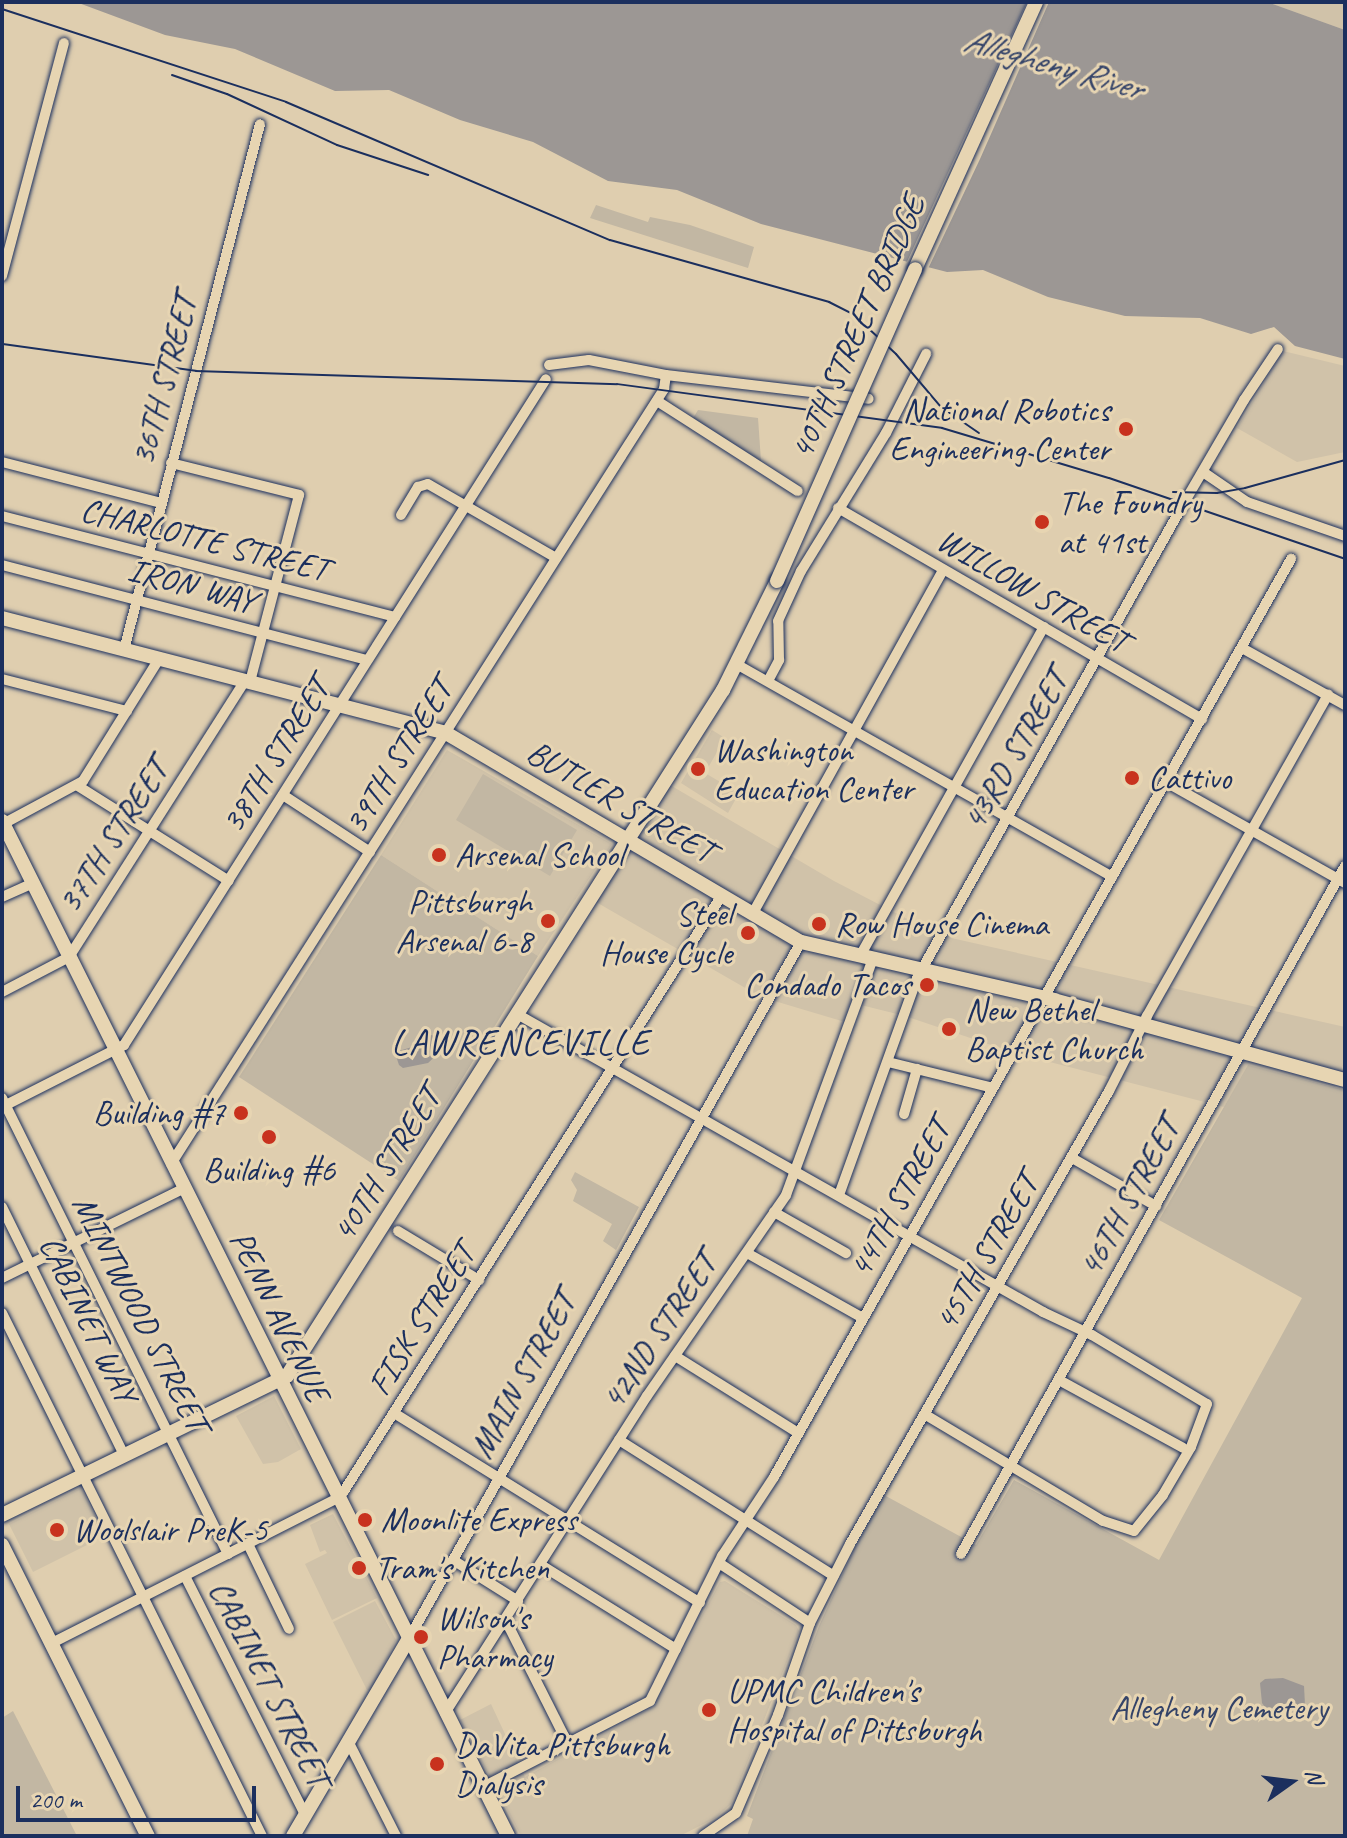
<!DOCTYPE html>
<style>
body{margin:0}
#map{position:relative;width:1347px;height:1838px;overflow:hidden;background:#dfceaf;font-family:Caveat,sans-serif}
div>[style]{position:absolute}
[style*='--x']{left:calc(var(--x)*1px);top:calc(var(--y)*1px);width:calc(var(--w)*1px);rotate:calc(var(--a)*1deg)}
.built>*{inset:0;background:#d0c2a9}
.green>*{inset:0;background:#c2b7a3}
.water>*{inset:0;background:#9c9794}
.pier>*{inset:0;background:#dfceaf}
.roads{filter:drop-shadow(0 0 2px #1b2f5e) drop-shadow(0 0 2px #1b2f5e)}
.minor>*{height:10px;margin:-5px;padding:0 5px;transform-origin:5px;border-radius:5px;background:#e7d5b2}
.major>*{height:14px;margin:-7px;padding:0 7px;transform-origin:7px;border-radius:7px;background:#e7d5b2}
.rail>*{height:2px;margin:-1px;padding:0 1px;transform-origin:1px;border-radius:1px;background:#1b2f5e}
.bridges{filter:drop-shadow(0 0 2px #1b2f5e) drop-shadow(0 0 2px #1b2f5e)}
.major-bridge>*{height:14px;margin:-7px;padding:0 7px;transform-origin:7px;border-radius:7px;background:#e7d5b2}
.dots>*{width:22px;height:22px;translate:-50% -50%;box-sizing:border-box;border:4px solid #e7d5b2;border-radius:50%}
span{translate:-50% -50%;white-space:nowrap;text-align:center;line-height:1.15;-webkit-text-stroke:6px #e7d5b2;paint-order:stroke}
.street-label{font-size:34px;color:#1b2f5e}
.poi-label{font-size:34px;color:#1b2f5e}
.right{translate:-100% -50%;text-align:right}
.left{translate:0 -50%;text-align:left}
.park-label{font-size:34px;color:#344368}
.water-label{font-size:36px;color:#354469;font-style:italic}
.neighbourhood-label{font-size:36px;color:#1b2f5e;letter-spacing:2px}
.frame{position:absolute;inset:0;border:4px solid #1b2f5e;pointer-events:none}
.north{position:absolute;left:1251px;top:1742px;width:80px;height:80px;-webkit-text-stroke:6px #e7d5b2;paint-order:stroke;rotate:76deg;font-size:22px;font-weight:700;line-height:32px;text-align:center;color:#1b2f5e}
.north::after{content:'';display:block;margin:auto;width:28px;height:36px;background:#1b2f5e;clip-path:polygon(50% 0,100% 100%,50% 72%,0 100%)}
.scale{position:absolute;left:16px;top:1786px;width:240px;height:36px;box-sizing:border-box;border:4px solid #1b2f5e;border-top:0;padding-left:10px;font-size:24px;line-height:28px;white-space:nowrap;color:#1b2f5e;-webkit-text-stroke:6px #e7d5b2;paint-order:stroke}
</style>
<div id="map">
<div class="built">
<div style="clip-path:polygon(1267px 2px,1345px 2px,1345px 30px)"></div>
<div style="clip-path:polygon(1283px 351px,1345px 366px,1345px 452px,1297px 462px,1237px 428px)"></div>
<div style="clip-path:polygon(712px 730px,725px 738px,705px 773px,739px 793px,728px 813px,681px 783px)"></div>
<div style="clip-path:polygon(447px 750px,612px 844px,538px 956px,381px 855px)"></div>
<div style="clip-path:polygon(670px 785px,834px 881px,938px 935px,1345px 1027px,1345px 1060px,1335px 1087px,1248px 1066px,1224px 1107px,1015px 1053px,905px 1016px,853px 1003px,845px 1022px,761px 997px,589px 898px)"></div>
<div style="clip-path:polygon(274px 1396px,301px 1449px,278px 1462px,263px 1464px,236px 1416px)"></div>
<div style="clip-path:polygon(81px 1488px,105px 1536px,33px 1572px,9px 1524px)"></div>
<div style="clip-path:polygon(333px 1514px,377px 1598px,332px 1620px,305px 1564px,327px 1553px,325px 1550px,320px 1552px,310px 1525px)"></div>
<div style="clip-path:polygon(725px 1581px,796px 1625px,799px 1631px,731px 1804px,715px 1818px,680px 1836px,521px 1836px,460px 1720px,491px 1704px,525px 1777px,653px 1707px,720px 1582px)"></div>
<div style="clip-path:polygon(375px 1601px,396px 1640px,371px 1691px,367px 1690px,333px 1622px)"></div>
</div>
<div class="green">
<div style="clip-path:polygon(596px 205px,648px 222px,650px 217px,690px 225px,754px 247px,748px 268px,590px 218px)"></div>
<div style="clip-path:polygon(698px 410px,758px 418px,761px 461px,754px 461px,692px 420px)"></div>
<div style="clip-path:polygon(483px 774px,577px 830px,550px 876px,456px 820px)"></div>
<div style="clip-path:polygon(381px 855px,538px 956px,399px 1181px,239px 1077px)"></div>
<div style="clip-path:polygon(1248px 1065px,1345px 1090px,1345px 1836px,747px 1836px,753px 1819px,747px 1816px,819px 1626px,855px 1547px,884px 1495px,976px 1545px,1014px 1480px,1159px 1560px,1302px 1298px,1159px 1220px)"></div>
<div style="clip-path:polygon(575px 1172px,639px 1207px,616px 1250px,603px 1241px,612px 1224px,573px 1201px,577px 1190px,571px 1180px)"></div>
<div style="clip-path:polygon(13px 1711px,77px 1836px,2px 1836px,2px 1718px)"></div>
</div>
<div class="water">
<div style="clip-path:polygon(76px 2px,1267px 2px,1345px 30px,1345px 359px,1295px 346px,1274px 327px,1251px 334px,1200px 318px,1125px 316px,1048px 297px,983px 270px,947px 272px,761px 224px,677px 190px,608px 181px,533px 142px,460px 120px,389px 90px,335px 91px,235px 49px,165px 35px)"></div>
<div style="clip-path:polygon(431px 1035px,440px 1038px,443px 1049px,428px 1063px,403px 1068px,399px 1065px,396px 1056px,399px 1051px,415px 1046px)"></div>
<div style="clip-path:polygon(1283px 1678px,1304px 1686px,1305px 1705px,1288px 1711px,1267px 1710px,1262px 1703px,1260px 1683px,1265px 1679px)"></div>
</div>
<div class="pier">
<div style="clip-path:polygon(1027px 2px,1049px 2px,980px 159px,927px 271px,905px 266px)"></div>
</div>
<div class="roads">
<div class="minor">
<div style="--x:2;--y:276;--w:241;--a:-75.1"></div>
<div style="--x:549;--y:365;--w:40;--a:-7.1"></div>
<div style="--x:589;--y:360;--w:78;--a:11"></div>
<div style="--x:666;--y:375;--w:204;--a:6.7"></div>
<div style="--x:657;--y:401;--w:167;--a:32.6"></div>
<div style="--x:2;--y:462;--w:165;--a:14.4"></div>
<div style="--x:171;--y:463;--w:132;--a:14"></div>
<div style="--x:299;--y:495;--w:193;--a:104.7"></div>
<div style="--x:1203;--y:472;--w:53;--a:34.3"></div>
<div style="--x:1247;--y:502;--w:104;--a:19.1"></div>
<div style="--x:838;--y:508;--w:421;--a:30.1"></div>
<div style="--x:401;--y:515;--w:33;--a:-59"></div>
<div style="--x:418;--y:487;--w:10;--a:-17"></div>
<div style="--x:428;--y:484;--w:148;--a:30"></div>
<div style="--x:2;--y:516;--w:406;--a:14.4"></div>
<div style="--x:2;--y:565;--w:377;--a:14.6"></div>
<div style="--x:1242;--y:648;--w:118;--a:29"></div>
<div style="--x:124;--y:650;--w:543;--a:-75.5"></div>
<div style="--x:738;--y:665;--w:430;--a:29.5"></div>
<div style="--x:2;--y:679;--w:129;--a:14.4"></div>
<div style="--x:768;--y:681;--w:24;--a:-62"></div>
<div style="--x:779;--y:660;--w:39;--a:-91"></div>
<div style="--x:778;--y:621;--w:55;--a:-65.3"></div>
<div style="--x:801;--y:571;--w:162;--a:-58.4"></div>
<div style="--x:886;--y:433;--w:89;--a:-63.1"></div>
<div style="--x:1166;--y:782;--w:206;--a:29.4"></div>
<div style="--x:78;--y:786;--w:178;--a:32.2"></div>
<div style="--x:283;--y:795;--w:104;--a:33.2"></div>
<div style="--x:3;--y:824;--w:91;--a:-28.3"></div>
<div style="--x:83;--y:781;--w:144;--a:-58.1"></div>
<div style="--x:2;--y:897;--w:34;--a:-24"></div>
<div style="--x:753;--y:913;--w:392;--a:-61"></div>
<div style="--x:860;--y:956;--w:377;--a:-60.8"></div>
<div style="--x:2;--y:992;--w:76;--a:-27.6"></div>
<div style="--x:69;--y:957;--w:327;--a:-57.5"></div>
<div style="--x:517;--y:1014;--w:605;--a:29.53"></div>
<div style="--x:1043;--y:1312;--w:54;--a:25.1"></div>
<div style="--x:1092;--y:1335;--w:134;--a:31"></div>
<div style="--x:1207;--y:1404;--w:46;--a:110.4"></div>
<div style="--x:1191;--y:1447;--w:56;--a:120.3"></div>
<div style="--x:1163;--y:1495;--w:46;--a:128.9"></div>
<div style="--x:1134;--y:1531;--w:33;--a:-162"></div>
<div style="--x:1103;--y:1521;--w:206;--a:-149.1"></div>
<div style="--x:888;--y:1062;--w:108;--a:13.9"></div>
<div style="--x:2;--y:1098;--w:509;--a:63.64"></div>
<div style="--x:2;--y:1107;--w:137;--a:-26.9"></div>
<div style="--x:124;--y:1045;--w:788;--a:-57.64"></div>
<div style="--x:904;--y:1114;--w:47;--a:-73.9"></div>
<div style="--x:1072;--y:1158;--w:97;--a:29.7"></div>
<div style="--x:171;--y:1164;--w:919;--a:-57.54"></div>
<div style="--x:664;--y:389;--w:14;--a:-82"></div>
<div style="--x:839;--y:1195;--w:231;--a:-70.2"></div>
<div style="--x:917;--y:978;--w:545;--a:-60.66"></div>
<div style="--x:1184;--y:503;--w:119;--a:-59.8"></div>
<div style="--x:1244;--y:400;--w:61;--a:-56.3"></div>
<div style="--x:2;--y:1207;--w:276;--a:63.8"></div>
<div style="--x:774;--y:1212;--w:83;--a:29.7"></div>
<div style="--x:398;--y:1231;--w:95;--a:31.2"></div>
<div style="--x:747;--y:1253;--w:133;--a:29.3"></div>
<div style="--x:2;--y:1278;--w:202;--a:-26.2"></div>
<div style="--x:2;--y:1313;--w:584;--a:63.57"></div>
<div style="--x:675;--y:1356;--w:145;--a:32"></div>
<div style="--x:1059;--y:1380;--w:141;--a:28.7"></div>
<div style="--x:394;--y:1413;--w:360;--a:31.8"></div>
<div style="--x:619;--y:1440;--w:254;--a:32.3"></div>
<div style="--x:248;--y:1544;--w:94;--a:64.2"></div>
<div style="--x:961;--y:1554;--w:788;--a:-60.83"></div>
<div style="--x:453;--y:1560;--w:77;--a:32.2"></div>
<div style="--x:719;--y:1563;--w:109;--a:33.4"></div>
<div style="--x:541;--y:1565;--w:159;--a:31.9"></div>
<div style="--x:185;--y:1576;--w:267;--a:63.3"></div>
<div style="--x:506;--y:1621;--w:138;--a:63.2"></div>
<div style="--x:408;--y:1640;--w:801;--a:-60.62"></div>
<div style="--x:50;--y:1644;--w:323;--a:-26.9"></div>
<div style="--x:338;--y:1498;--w:9;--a:-49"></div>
<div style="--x:344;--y:1491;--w:706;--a:-57.62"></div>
<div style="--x:445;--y:1713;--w:376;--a:-57.5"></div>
<div style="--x:647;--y:1396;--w:244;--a:-55.3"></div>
<div style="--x:786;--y:1195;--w:252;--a:-69.8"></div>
<div style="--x:348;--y:1741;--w:106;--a:63.2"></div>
<div style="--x:483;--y:1787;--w:188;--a:-27.2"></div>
<div style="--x:650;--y:1701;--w:162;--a:-63.6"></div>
<div style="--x:722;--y:1556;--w:95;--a:-56.6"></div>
<div style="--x:774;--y:1477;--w:1054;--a:-60.61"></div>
<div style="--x:703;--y:1836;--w:40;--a:-34.9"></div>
<div style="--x:736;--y:1813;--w:107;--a:-66.8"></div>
<div style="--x:778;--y:1715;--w:97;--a:-70.8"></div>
<div style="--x:810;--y:1623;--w:89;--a:-63.1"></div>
<div style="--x:850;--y:1544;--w:522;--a:-60.24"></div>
<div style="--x:1109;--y:1091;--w:84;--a:-63.1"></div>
<div style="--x:1147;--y:1016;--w:369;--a:-60.6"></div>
</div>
<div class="major">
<div style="--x:915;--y:269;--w:293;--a:-65.6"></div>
<div style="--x:2;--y:618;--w:459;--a:14.5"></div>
<div style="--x:446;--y:733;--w:412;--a:30.5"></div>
<div style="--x:801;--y:942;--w:260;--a:12.9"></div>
<div style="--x:1054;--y:1000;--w:302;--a:15.4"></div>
<div style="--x:2;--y:821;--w:1134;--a:63.5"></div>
<div style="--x:2;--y:1515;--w:317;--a:-26"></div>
<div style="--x:287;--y:1376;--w:813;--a:-57.56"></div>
<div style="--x:723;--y:690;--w:122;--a:-63.6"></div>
<div style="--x:2;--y:1545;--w:326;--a:63.4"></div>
<div style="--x:293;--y:1836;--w:227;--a:-59.6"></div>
</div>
</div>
<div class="rail">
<div style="--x:2;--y:9;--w:299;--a:18.1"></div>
<div style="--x:286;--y:102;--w:352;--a:23.1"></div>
<div style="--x:610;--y:240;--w:228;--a:15.8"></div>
<div style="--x:829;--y:302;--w:28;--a:27"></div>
<div style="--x:854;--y:315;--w:57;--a:42.9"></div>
<div style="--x:896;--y:354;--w:70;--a:49.7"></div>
<div style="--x:941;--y:407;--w:46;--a:34.4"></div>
<div style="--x:172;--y:75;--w:58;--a:19.1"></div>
<div style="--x:227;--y:94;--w:121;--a:24.9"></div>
<div style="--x:337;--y:145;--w:96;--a:18.2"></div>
<div style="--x:2;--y:344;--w:196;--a:7.9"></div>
<div style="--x:196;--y:371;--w:421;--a:1.8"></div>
<div style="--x:617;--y:384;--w:328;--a:7.7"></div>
<div style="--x:942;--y:428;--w:174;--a:16.7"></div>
<div style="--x:1109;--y:478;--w:250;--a:18.9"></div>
<div style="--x:1173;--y:492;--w:44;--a:1.3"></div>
<div style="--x:1217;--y:493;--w:28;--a:-10"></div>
<div style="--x:1245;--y:488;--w:104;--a:-15.6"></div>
</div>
<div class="bridges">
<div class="major-bridge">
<div style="--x:777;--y:581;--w:341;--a:-66.1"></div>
</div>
</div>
<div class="dots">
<div style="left:1126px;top:429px;background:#c8321e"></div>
<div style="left:1042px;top:522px;background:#c8321e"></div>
<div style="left:698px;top:769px;background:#c8321e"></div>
<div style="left:1132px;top:778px;background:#c8321e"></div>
<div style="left:439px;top:855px;background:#c8321e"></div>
<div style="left:548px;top:921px;background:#c8321e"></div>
<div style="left:819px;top:924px;background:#c8321e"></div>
<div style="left:748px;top:933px;background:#c8321e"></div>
<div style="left:927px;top:985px;background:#c8321e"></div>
<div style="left:949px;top:1029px;background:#c8321e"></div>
<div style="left:241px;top:1113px;background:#c8321e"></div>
<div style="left:269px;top:1137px;background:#c8321e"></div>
<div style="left:365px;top:1520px;background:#c8321e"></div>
<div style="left:57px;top:1530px;background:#c8321e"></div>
<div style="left:359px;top:1568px;background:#c8321e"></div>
<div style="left:421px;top:1637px;background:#c8321e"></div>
<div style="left:709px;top:1710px;background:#c8321e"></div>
<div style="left:437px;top:1764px;background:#c8321e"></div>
</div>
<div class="street-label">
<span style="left:857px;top:327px;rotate:-66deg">40TH STREET BRIDGE</span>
<span style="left:164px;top:380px;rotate:-75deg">36TH STREET</span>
<span style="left:205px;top:539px;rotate:14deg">CHARLOTTE STREET</span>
<span style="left:192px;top:585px;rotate:15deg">IRON WAY</span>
<span style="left:1033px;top:590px;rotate:30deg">WILLOW STREET</span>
<span style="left:1015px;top:750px;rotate:-60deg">43RD STREET</span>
<span style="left:275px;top:755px;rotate:-58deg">38TH STREET</span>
<span style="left:398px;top:756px;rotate:-58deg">39TH STREET</span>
<span style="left:621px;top:801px;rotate:30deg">BUTLER STREET</span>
<span style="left:113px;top:836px;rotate:-57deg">37TH STREET</span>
<span style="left:386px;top:1164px;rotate:-58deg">40TH STREET</span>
<span style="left:1129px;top:1197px;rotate:-61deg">46TH STREET</span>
<span style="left:899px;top:1198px;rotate:-61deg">44TH STREET</span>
<span style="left:986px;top:1252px;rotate:-60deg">45TH STREET</span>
<span style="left:141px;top:1313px;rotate:63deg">MINTWOOD STREET</span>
<span style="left:280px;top:1316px;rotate:64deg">PENN AVENUE</span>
<span style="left:89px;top:1319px;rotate:64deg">CABINET WAY</span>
<span style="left:421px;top:1319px;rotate:-58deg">FISK STREET</span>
<span style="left:659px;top:1331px;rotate:-56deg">42ND STREET</span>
<span style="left:523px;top:1375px;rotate:-61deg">MAIN STREET</span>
<span style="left:270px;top:1683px;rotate:63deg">CABINET STREET</span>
</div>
<div class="poi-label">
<span class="right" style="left:1110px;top:429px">National Robotics<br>Engineering Center</span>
<span class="left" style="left:1058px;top:522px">The Foundry<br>at 41st</span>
<span class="left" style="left:714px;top:769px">Washington<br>Education Center</span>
<span class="left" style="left:1148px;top:778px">Cattivo</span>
<span class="left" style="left:455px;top:855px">Arsenal School</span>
<span class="right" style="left:532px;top:921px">Pittsburgh<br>Arsenal 6-8</span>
<span class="right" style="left:732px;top:933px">Steel<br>House Cycle</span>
<span class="left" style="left:835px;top:924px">Row House Cinema</span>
<span class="right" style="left:911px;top:985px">Condado Tacos</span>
<span class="left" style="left:965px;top:1029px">New Bethel<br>Baptist Church</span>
<span class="right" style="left:225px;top:1113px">Building #7</span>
<span style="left:269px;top:1170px">Building #6</span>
<span class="left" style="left:381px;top:1520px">Moonlite Express</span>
<span class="left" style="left:73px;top:1530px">Woolslair PreK-5</span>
<span class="left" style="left:375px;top:1568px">Tram's Kitchen</span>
<span class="left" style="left:437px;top:1637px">Wilson's<br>Pharmacy</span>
<span class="left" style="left:727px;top:1710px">UPMC Children's<br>Hospital of Pittsburgh</span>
<span class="left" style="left:455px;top:1764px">DaVita Pittsburgh<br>Dialysis</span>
</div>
<div class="park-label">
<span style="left:1219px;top:1708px">Allegheny Cemetery</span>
</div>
<div class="water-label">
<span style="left:1053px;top:64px;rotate:16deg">Allegheny River</span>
</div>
<div class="neighbourhood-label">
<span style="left:521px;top:1043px">LAWRENCEVILLE</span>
</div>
<div class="frame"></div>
<div class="north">N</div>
<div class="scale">200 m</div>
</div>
